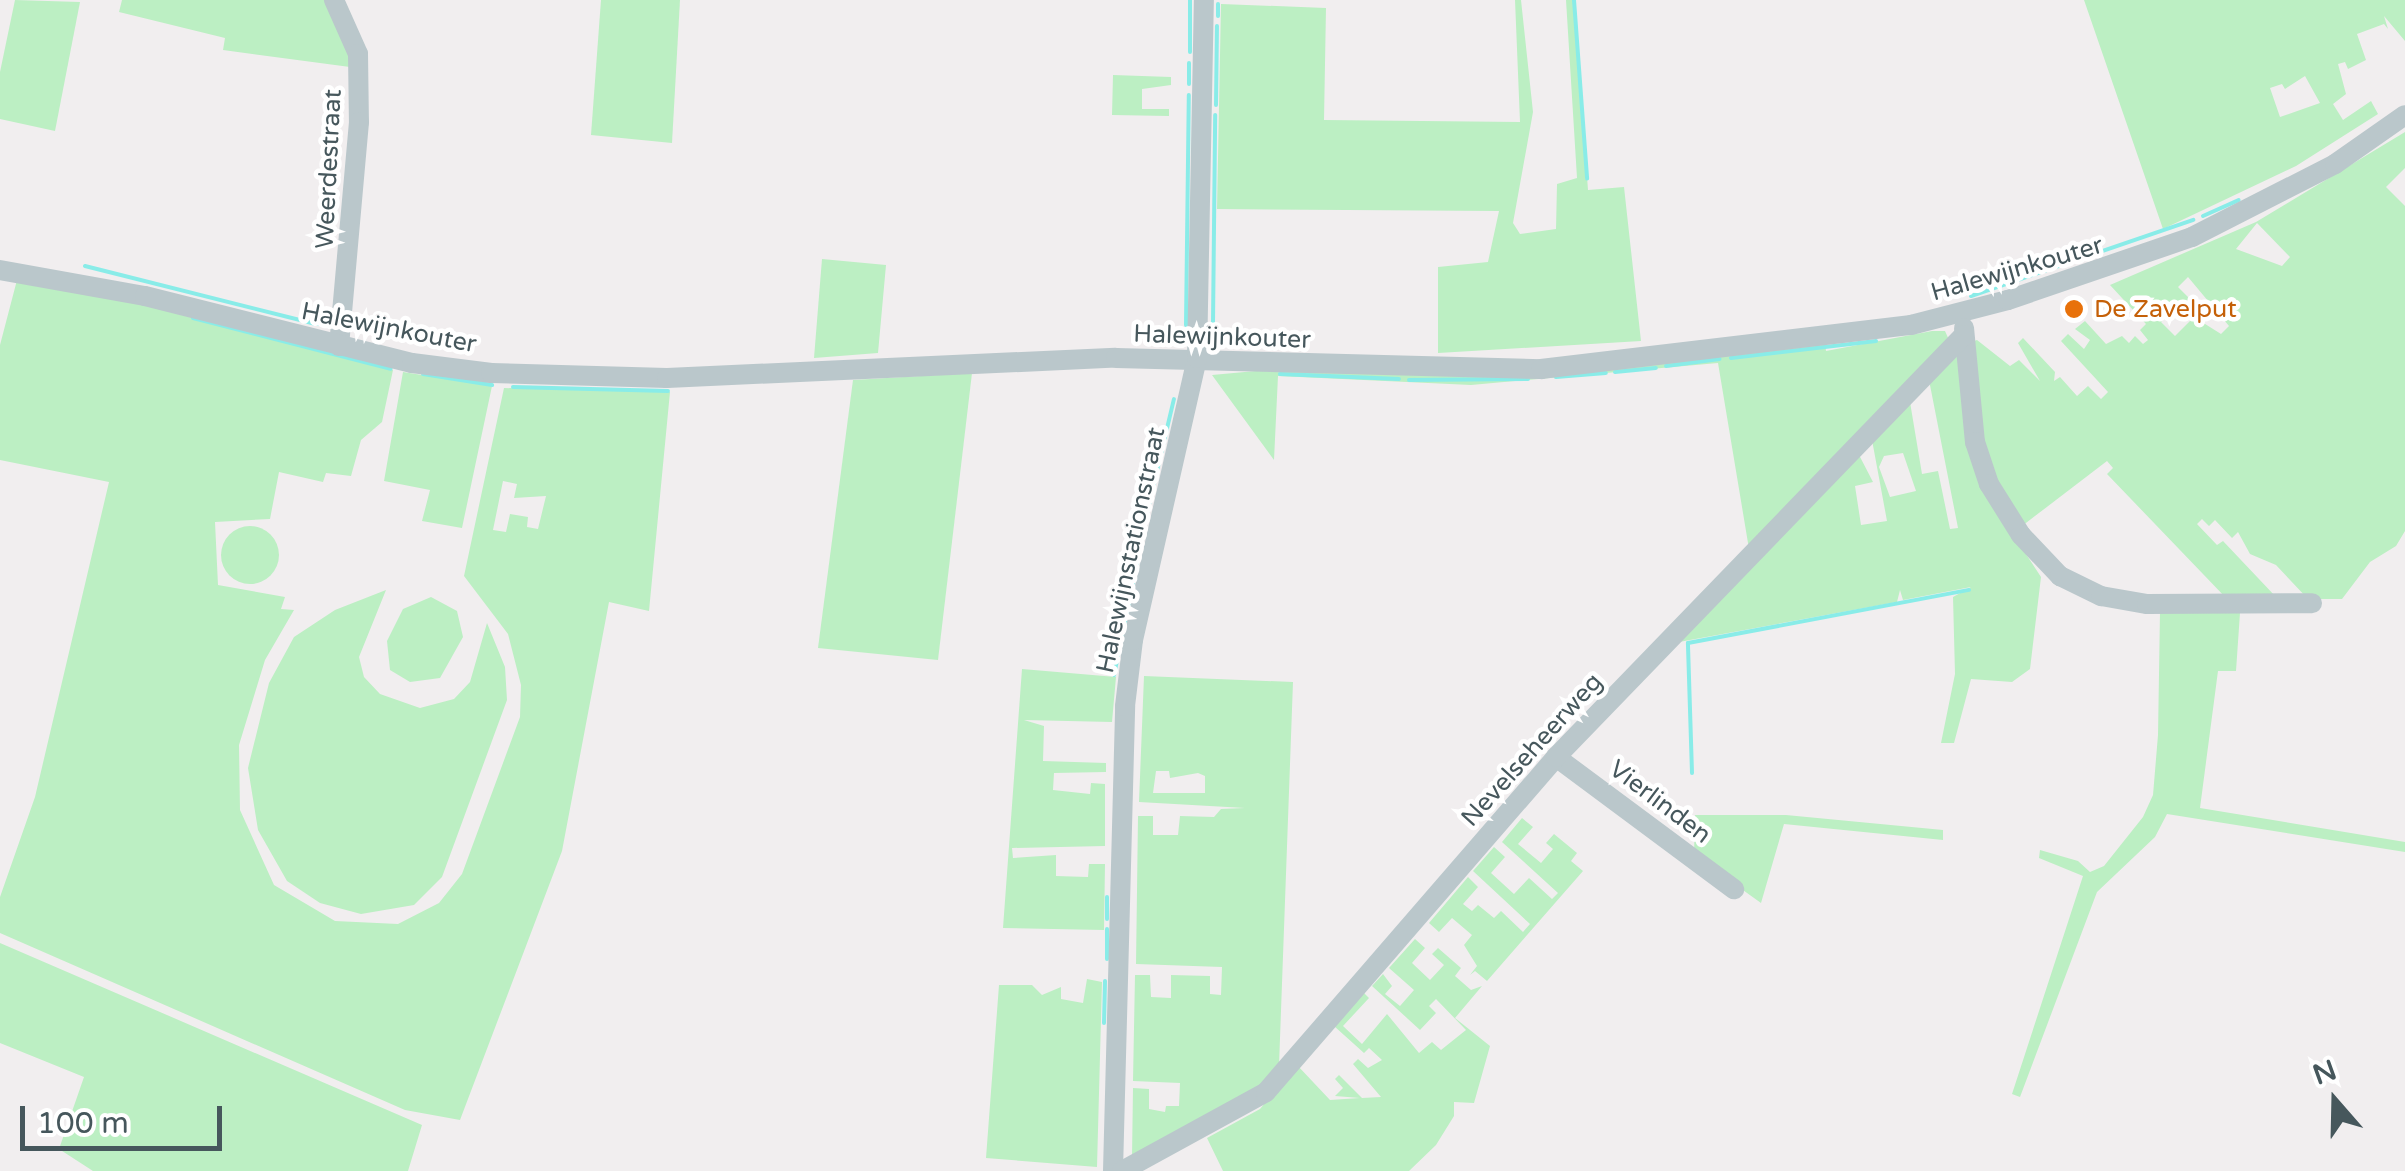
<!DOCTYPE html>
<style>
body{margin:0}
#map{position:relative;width:2405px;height:1171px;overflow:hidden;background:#f1eeef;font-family:"Varela Round",sans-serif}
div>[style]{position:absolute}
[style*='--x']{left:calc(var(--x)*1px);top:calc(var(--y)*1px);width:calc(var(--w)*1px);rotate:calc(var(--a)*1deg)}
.green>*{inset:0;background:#bcefc3}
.round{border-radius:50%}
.stream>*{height:4px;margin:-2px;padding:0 2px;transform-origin:2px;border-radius:2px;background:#89ece8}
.minor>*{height:20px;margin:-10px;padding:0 10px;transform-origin:10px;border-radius:10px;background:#bac7cb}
.dots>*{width:28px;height:28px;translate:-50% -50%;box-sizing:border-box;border:5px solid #fff;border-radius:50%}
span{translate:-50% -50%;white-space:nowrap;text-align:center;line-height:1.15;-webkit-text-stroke:9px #fff;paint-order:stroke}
.street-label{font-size:25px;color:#46575c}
.food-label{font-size:25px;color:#c56008}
.left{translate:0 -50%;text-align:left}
.north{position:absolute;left:2285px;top:1051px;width:100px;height:100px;-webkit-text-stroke:8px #fff;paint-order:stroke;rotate:340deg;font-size:28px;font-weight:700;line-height:40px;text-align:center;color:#46575c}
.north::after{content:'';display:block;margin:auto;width:35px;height:45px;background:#46575c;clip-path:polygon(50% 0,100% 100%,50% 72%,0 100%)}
.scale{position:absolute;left:20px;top:1106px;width:202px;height:45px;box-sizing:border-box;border:5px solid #46575c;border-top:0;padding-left:12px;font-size:30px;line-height:35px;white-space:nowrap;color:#46575c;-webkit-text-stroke:8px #fff;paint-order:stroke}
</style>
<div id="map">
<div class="green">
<div style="clip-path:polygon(15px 0,80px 2px,55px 131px,0 119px,0 72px)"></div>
<div style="clip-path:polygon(122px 0,329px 0,346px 29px,350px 67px,223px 50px,225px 38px,119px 12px)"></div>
<div style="clip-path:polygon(601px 0,680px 0,672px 143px,591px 135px)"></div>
<div style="clip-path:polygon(1515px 0,1521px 0,1533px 112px,1513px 223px,1520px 234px,1556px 229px,1557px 184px,1577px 178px,1566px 0,1574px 0,1588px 190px,1624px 187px,1641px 341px,1438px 353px,1438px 267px,1488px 262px,1499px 211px,1217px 209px,1221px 4px,1326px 8px,1324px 120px,1520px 122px)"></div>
<div style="clip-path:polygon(evenodd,2084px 0,2405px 0,2405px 41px,2384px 16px,2388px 29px,2384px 24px,2357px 34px,2366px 60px,2348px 69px,2345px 62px,2338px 64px,2346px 94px,2333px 104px,2343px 120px,2371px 101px,2378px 114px,2296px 166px,2163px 229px,2084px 0,2305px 76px,2320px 103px,2280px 117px,2270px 88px,2282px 84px,2285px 89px,2305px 76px)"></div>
<div style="clip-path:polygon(1113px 75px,1171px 77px,1171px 85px,1142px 89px,1142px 109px,1169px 109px,1169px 116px,1112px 115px)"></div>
<div style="clip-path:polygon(evenodd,2405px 132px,2405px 168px,2386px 187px,2405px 206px,2405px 531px,2396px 546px,2370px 562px,2342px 599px,2308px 599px,2276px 565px,2250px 554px,2238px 532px,2232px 538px,2215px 520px,2209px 526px,2202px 519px,2197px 524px,2217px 545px,2223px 541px,2276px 597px,2227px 599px,2107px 474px,2113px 468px,2107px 461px,2022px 526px,2006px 504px,1982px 444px,1971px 342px,1977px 340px,2010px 366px,2019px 360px,2040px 381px,2018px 343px,2023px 338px,2055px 372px,2054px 381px,2060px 377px,2077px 396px,2088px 386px,2101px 399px,2108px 392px,2061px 341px,2068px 334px,2084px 349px,2090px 340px,2075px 329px,2085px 321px,2106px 344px,2122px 336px,2129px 343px,2135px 336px,2143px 344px,2148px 340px,2140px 330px,2146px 324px,2110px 285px,2256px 222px,2405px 132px,2257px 223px,2290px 257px,2282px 266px,2236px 249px,2257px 223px,2405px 132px,2188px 277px,2229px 326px,2221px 334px,2194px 317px,2175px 336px,2161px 322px,2182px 301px,2192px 301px,2178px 287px,2188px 277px)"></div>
<div style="clip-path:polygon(822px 259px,886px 265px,878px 353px,814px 358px)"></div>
<div style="clip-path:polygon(evenodd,17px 280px,157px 307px,393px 370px,382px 422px,361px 440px,351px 476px,326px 473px,323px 482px,279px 472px,270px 519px,215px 522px,218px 585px,285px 597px,281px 609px,294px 610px,265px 660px,239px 745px,240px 810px,274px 885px,335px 921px,398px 924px,439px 903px,462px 874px,520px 717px,521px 685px,508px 634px,464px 576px,504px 388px,670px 392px,649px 611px,609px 602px,562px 851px,460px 1120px,405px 1110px,0 933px,0 897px,35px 797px,109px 482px,0 460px,0 345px,17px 280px,503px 481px,517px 484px,514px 498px,546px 496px,538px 529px,527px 527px,528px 517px,510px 514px,506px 532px,493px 530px,503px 481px)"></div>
<div style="clip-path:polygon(1932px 331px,1945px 331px,1949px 340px,1749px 549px,1718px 363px,1471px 385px,1278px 376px,1274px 460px,1212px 375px,1278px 369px,1450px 376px,1825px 343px,1826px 351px)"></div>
<div style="clip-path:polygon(evenodd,1957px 353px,2003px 519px,2041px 577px,2030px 669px,2012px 682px,1971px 679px,1954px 743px,1941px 743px,1955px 674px,1953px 597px,1971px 587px,1903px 600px,1900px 590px,1897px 602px,1679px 642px,1858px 453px,1873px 482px,1855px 486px,1861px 525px,1887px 521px,1872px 440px,1910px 402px,1922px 474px,1938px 471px,1950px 529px,1958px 528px,1929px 380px,1957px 353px,1903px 453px,1916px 491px,1890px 497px,1879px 467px,1884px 456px,1903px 453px)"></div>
<div style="clip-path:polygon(403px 372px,492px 386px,462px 528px,422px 521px,430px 490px,384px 481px)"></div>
<div style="clip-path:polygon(972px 373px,938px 660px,818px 648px,853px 380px)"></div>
<div class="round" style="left:221px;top:526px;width:58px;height:58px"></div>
<div style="clip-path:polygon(386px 590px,359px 657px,364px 677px,380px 694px,420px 708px,454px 699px,470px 682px,487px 623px,505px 667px,507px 700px,442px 877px,414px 905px,361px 914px,320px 903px,287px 881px,258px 830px,248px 768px,269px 683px,294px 637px,335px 610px)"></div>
<div style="clip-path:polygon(431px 597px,457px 611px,463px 637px,440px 678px,410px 682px,390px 670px,387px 641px,403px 609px)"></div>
<div style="clip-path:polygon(2160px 612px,2240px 613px,2236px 671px,2218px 671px,2200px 808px,2405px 842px,2405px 852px,2167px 814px,2155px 837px,2097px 892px,2020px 1097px,2012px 1094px,2083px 876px,2039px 858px,2040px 850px,2078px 861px,2090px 872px,2104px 866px,2143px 817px,2153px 795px,2158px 735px)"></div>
<div style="clip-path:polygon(1022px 669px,1116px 677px,1112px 722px,1024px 720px,1044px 726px,1043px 761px,1106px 763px,1106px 772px,1054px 773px,1053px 790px,1090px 794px,1091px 783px,1105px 784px,1105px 846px,1012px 848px,1013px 858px,1056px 855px,1056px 876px,1088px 877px,1089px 864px,1105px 864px,1104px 930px,1003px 928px)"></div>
<div style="clip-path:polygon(evenodd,1144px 676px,1293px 682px,1279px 1066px,1248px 1097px,1132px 1157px,1133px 1088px,1149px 1089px,1149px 1109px,1165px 1112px,1166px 1106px,1179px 1106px,1180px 1083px,1133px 1081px,1135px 975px,1150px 975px,1151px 997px,1171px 998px,1171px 975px,1210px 976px,1210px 994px,1221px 995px,1222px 967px,1136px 964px,1138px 816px,1153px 816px,1153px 835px,1178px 835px,1180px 816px,1214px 817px,1221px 809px,1245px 808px,1139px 802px,1144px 676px,1156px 771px,1169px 771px,1170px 778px,1198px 773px,1205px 776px,1205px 793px,1153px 793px,1156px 771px)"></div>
<div style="clip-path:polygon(1695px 815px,1786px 815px,1943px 830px,1943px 840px,1784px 824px,1761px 903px,1694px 855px)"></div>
<div style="clip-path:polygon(1522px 818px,1533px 827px,1518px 844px,1541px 863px,1553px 849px,1546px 843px,1554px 834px,1577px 853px,1571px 861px,1583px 871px,1487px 981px,1475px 971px,1470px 975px,1477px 966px,1464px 945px,1472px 935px,1452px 918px,1439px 932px,1429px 923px,1468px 877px,1478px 887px,1463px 904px,1472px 911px,1478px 905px,1494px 918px,1501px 911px,1523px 932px,1530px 924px,1473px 871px,1494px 847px,1505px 857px,1491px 873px,1514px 894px,1529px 878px,1552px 899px,1558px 893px,1502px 842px)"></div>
<div style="clip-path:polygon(1415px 939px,1425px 948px,1412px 963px,1430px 980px,1444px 965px,1432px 954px,1438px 948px,1461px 968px,1455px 976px,1471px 990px,1482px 986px,1455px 1018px,1490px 1046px,1474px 1103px,1454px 1102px,1454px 1116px,1436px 1145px,1409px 1171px,1223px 1171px,1207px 1138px,1260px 1109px,1297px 1065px,1330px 1100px,1360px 1098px,1335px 1096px,1343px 1088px,1335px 1079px,1339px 1075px,1362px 1098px,1381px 1097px,1353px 1064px,1358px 1059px,1368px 1068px,1382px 1060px,1369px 1048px,1364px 1053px,1334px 1026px,1364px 993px,1369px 998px,1343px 1026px,1362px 1044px,1387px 1014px,1419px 1053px,1432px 1042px,1441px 1050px,1466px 1030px,1436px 999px,1429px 1006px,1436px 1013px,1420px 1030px,1372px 986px,1383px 974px,1392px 986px,1385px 994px,1400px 1006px,1414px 990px,1389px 968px)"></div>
<div style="clip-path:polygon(0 943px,422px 1125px,408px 1171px,93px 1171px,59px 1149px,84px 1077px,0 1043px)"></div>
<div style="clip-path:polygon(1087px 979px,1102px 982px,1097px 1167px,986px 1158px,999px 985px,1032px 985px,1042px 995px,1061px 987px,1061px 999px,1083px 1003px)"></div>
</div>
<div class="stream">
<div style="--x:1190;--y:0;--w:52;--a:90"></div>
<div style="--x:1574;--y:0;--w:179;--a:85.8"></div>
<div style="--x:1218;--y:16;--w:12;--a:-90"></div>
<div style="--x:1189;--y:84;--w:21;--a:-90"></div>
<div style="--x:1216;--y:105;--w:79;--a:-89.3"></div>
<div style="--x:2203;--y:216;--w:39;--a:-24"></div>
<div style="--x:85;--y:266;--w:238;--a:14.1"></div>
<div style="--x:316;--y:324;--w:18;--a:-9"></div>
<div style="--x:1971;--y:296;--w:235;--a:-18.9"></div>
<div style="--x:193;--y:318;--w:204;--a:14.4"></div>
<div style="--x:1213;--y:323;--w:208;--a:-89.4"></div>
<div style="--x:1186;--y:325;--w:230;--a:-89.3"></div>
<div style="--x:1731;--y:358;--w:146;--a:-6.7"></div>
<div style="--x:1666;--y:366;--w:54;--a:-7.4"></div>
<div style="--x:1615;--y:372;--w:41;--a:-5.6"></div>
<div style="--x:423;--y:374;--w:70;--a:9.1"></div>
<div style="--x:1280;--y:374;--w:119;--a:2.4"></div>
<div style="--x:1556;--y:377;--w:50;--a:-4.6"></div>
<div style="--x:1409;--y:380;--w:119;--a:-0.5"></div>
<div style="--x:513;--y:387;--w:155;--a:1.5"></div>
<div style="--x:1147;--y:513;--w:117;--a:-76.7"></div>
<div style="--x:1114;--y:675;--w:154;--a:-78.4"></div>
<div style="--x:1692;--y:773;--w:130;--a:-91.8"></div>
<div style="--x:1688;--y:643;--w:286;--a:-10.7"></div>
<div style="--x:1107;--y:897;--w:22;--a:90"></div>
<div style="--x:1107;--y:959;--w:30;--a:-90"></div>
<div style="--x:1104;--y:1023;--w:42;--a:-88.6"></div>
</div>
<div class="minor">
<div style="--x:334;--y:0;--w:59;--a:66"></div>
<div style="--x:358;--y:54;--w:68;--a:89.2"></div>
<div style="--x:359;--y:122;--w:225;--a:95.1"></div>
<div style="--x:0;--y:270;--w:147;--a:10.2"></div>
<div style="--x:145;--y:296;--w:275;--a:14.1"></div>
<div style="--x:412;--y:363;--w:80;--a:7.2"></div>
<div style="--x:491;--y:373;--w:176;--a:1.6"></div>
<div style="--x:667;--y:378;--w:449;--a:-2.6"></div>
<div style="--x:1116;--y:358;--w:425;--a:1.5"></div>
<div style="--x:1541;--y:369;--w:373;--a:-6.8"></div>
<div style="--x:1911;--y:325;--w:100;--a:-14.5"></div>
<div style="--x:2008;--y:300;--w:194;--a:-18.9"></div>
<div style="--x:2192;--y:237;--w:161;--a:-27"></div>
<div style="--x:2335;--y:164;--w:85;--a:-35"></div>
<div style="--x:1964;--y:328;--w:115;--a:84.5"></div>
<div style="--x:1975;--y:442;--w:44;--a:71.6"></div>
<div style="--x:1989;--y:484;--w:60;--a:57.9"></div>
<div style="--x:2021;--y:535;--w:57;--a:46.4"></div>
<div style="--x:2060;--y:576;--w:46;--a:26"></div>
<div style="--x:2101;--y:596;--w:47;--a:9.9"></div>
<div style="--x:2147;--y:604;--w:165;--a:-0.3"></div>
<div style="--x:1556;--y:757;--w:222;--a:36.6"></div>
<div style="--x:1113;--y:1171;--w:465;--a:-88.5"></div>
<div style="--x:1125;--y:706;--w:66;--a:-83.1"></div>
<div style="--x:1133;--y:640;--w:289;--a:-77.2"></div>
<div style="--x:1197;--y:358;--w:358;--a:-88.9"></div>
<div style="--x:1122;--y:1171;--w:164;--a:-28.7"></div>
<div style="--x:1266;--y:1092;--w:443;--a:-49.1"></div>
<div style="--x:1556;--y:757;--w:587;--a:-45.97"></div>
</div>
<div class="dots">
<div style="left:2074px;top:309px;background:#e8710a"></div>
</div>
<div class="street-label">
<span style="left:329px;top:169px;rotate:-87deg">Weerdestraat</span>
<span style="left:2017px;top:269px;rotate:-16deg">Halewijnkouter</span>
<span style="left:389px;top:328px;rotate:11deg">Halewijnkouter</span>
<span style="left:1222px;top:337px;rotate:2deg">Halewijnkouter</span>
<span style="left:1131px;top:550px;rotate:-78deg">Halewijnstationstraat</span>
<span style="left:1532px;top:750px;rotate:-48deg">Nevelseheerweg</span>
<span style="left:1660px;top:802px;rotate:37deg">Vierlinden</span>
</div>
<div class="food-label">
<span class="left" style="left:2094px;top:309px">De Zavelput</span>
</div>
<div class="north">N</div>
<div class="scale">100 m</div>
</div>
